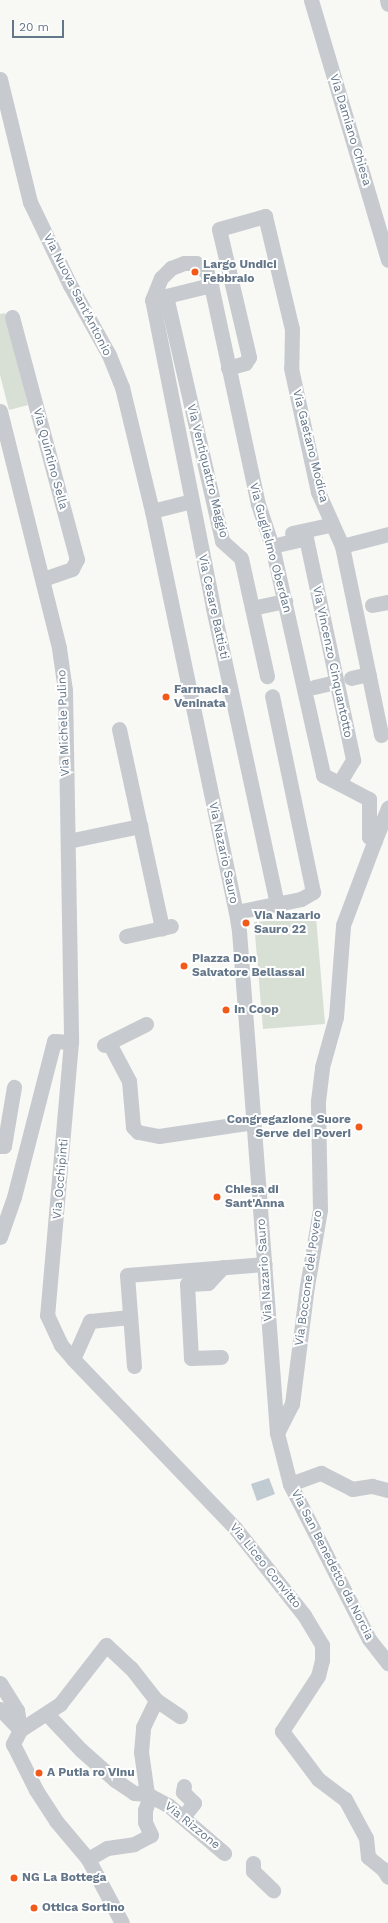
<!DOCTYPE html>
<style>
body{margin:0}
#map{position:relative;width:388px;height:1923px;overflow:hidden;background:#f8f8f4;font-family:"Work Sans",sans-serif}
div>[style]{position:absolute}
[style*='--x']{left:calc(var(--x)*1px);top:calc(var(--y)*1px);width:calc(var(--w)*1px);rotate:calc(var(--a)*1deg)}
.green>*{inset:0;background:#d8e0d5}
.water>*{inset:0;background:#c1ccd2}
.minor>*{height:15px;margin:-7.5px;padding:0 7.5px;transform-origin:7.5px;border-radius:7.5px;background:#c7cbcf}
.dots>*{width:11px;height:11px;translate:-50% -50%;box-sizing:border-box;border:2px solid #fff;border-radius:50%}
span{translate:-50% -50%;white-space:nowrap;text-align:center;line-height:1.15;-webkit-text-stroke:4px #fff;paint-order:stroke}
.street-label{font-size:12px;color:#647689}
.poi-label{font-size:12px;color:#647689;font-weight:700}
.left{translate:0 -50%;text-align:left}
.right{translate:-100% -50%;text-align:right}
.scale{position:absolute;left:12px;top:20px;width:52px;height:18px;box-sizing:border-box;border:2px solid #647689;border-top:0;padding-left:5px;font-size:12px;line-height:14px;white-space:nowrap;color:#647689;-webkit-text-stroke:3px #fff;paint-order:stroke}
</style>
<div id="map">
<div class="green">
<div style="clip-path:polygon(5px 313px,28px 405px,9px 410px,0 375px,0 314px)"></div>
<div style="clip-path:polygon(316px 917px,325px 1024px,263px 1029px,254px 922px)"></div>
</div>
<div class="water">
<div style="clip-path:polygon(269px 1478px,275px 1494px,257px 1501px,251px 1484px)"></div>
</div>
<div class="minor">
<div style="--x:311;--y:0;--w:271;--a:73.5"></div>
<div style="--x:387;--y:0;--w:4;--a:76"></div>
<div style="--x:0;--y:79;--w:127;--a:76.3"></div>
<div style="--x:30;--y:202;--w:92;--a:64.3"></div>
<div style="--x:70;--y:285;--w:80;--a:60.9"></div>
<div style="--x:109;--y:355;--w:35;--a:68"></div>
<div style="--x:122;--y:387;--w:128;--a:76.4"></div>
<div style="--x:152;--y:511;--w:410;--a:78.2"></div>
<div style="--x:236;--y:912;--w:19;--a:81"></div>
<div style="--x:239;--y:931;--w:503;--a:85.67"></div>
<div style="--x:277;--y:1433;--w:53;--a:75.7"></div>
<div style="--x:290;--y:1484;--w:174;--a:63"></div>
<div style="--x:369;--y:1639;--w:31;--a:52"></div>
<div style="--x:166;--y:296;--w:251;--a:77.1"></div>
<div style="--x:222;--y:541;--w:25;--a:42"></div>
<div style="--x:241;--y:558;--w:121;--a:77.6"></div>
<div style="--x:158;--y:298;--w:55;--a:-13.8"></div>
<div style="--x:12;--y:317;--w:251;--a:75"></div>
<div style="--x:77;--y:559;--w:11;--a:117"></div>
<div style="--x:72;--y:569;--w:31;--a:161"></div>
<div style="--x:228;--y:368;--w:18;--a:-16"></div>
<div style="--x:245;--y:363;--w:7;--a:-56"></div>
<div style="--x:249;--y:357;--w:131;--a:-103.2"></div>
<div style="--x:219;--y:229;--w:48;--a:-15.8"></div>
<div style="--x:265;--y:216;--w:116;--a:76.6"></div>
<div style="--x:292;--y:329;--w:39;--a:91"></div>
<div style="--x:291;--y:368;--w:127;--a:77.7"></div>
<div style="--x:318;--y:492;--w:59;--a:66"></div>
<div style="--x:342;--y:546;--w:193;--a:78.3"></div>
<div style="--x:0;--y:411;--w:244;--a:76"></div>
<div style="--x:59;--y:648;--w:42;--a:81.9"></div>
<div style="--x:65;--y:690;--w:352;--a:89"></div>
<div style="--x:71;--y:1042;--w:274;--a:95"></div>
<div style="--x:47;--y:1315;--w:33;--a:65"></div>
<div style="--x:61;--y:1345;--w:18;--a:49"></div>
<div style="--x:73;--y:1359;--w:234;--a:46.2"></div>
<div style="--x:235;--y:1528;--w:111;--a:51.6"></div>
<div style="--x:304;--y:1615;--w:35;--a:59"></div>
<div style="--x:322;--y:1645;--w:15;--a:90"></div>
<div style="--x:322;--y:1660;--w:16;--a:104"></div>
<div style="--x:318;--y:1676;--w:66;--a:123.2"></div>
<div style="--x:282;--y:1731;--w:60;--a:53.1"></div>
<div style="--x:318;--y:1779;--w:34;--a:37"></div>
<div style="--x:345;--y:1799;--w:44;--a:61.7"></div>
<div style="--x:366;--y:1838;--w:19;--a:84"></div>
<div style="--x:368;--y:1857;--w:19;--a:39"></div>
<div style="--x:383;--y:1869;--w:9;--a:58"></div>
<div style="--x:152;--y:511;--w:41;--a:-14"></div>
<div style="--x:292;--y:533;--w:40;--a:-12"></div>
<div style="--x:272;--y:546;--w:35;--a:-13"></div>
<div style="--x:306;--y:538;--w:227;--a:78"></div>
<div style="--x:353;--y:760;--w:27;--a:121"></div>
<div style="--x:342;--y:546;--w:48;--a:-14.6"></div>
<div style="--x:372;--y:605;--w:16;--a:-11"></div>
<div style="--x:252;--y:608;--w:34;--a:-12"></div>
<div style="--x:351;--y:678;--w:18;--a:-13"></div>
<div style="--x:314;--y:687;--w:22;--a:-13"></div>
<div style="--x:119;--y:729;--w:204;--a:77.8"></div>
<div style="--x:68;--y:841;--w:74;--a:-11.8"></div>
<div style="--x:277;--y:904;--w:304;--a:-102.2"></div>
<div style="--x:213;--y:607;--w:313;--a:-101.2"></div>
<div style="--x:152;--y:300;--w:24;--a:-68"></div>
<div style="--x:161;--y:278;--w:14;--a:-45"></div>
<div style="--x:171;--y:268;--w:14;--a:-21"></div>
<div style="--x:184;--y:263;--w:12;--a:0"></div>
<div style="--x:196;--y:263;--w:15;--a:42"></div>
<div style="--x:207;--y:273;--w:13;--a:72"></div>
<div style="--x:211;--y:285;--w:224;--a:77.9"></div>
<div style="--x:258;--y:504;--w:44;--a:71.6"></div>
<div style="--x:272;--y:546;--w:235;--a:77.4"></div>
<div style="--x:323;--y:775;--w:52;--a:27.6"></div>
<div style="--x:369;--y:799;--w:38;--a:90"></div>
<div style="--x:369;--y:837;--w:7;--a:27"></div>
<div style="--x:375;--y:840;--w:35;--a:-68"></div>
<div style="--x:236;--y:912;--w:66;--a:-11.3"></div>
<div style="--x:301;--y:899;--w:14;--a:-30"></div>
<div style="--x:313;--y:892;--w:200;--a:-101.8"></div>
<div style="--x:126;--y:936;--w:46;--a:-12.5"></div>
<div style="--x:109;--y:1043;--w:43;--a:62.2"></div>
<div style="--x:129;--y:1081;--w:46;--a:85"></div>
<div style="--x:133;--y:1127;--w:7;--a:45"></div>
<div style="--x:138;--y:1132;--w:21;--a:11"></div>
<div style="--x:159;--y:1136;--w:95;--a:-8.5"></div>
<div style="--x:104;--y:1045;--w:47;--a:-26.6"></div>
<div style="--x:0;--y:1146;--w:4;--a:0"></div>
<div style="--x:4;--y:1146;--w:60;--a:-80.4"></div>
<div style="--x:0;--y:1237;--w:42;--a:-70.7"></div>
<div style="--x:14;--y:1197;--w:161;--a:-75.6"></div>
<div style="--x:54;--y:1041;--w:17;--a:3"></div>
<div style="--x:221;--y:1357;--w:30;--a:178"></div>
<div style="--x:191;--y:1358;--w:74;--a:-93.1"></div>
<div style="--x:187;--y:1284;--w:21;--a:-3"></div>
<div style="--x:208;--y:1283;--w:22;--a:-47"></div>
<div style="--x:73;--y:1359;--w:42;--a:-65.9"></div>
<div style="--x:90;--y:1321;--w:40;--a:-5.7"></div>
<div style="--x:134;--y:1366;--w:91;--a:-94.4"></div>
<div style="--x:127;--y:1275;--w:138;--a:-4.6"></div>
<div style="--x:277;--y:1433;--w:33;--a:-63"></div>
<div style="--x:292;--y:1404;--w:119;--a:-82.8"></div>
<div style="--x:307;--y:1286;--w:77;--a:-80.3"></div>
<div style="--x:320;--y:1210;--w:109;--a:-91.1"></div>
<div style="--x:318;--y:1101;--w:34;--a:-83"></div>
<div style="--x:322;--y:1067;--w:52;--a:-74.4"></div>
<div style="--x:336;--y:1017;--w:92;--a:-85.6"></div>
<div style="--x:343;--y:925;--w:91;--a:-69.4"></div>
<div style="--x:290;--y:1484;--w:33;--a:-20"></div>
<div style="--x:321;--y:1473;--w:35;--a:27"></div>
<div style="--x:352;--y:1489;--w:20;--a:-9"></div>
<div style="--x:372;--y:1486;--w:16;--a:14"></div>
<div style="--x:0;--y:1683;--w:32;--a:58"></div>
<div style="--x:17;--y:1710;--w:20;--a:81"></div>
<div style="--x:20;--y:1730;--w:48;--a:-33"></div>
<div style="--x:60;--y:1704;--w:75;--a:-52.1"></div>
<div style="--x:106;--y:1645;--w:34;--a:43"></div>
<div style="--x:131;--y:1668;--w:41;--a:52"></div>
<div style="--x:156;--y:1700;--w:29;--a:34"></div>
<div style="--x:0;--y:1709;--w:29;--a:46"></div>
<div style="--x:20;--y:1730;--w:16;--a:117"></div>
<div style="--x:13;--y:1744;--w:51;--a:63.4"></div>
<div style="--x:36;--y:1790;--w:37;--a:57"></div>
<div style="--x:56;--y:1821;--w:50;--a:49.9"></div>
<div style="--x:88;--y:1859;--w:72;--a:62"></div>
<div style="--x:47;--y:1714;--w:50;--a:46.6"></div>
<div style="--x:81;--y:1750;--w:45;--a:41.4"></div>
<div style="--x:115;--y:1780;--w:23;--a:34"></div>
<div style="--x:134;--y:1793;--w:13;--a:4"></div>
<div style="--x:147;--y:1794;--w:24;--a:28"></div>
<div style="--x:168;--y:1805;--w:74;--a:40.6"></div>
<div style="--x:147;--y:1794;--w:42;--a:-98.1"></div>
<div style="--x:141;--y:1752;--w:25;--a:-85"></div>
<div style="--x:143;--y:1727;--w:30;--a:-64"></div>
<div style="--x:183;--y:1817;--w:18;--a:-52"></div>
<div style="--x:194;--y:1803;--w:16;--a:-135"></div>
<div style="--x:183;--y:1792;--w:6;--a:-81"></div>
<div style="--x:88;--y:1859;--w:22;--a:-30"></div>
<div style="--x:107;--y:1848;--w:27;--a:-8"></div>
<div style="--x:134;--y:1844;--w:19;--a:-28"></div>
<div style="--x:151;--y:1835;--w:14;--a:-115"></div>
<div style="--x:145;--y:1822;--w:12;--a:-90"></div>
<div style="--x:145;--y:1810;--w:15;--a:-70"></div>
<div style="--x:253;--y:1863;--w:8;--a:90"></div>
<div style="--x:253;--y:1871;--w:28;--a:44"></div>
</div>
<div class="dots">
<div style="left:195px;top:272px;background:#f35a19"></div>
<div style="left:166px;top:697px;background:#f35a19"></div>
<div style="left:246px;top:923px;background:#f35a19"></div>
<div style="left:184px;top:966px;background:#f35a19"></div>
<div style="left:226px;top:1010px;background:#f35a19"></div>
<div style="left:359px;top:1127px;background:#f35a19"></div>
<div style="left:217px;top:1197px;background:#f35a19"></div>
<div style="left:39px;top:1773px;background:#f35a19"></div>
<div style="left:14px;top:1878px;background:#f35a19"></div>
<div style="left:34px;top:1908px;background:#f35a19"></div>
</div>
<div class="street-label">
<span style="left:350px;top:130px;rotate:73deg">Via Damiano Chiesa</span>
<span style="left:77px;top:295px;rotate:63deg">Via Nuova Sant'Antonio</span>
<span style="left:310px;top:446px;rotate:76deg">Via Gaetano Modica</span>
<span style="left:50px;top:459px;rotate:75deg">Via Quintino Sella</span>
<span style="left:207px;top:471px;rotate:76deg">Via Ventiquattro Maggio</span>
<span style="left:270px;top:548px;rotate:75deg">Via Guglielmo Oberdan</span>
<span style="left:213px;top:607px;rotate:78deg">Via Cesare Battisti</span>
<span style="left:332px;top:662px;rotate:78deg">Via Vincenzo Cinquantotto</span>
<span style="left:64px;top:723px;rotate:-92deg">Via Michele Pulino</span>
<span style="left:223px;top:853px;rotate:78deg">Via Nazario Sauro</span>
<span style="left:61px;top:1179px;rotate:-85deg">Via Occhipinti</span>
<span style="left:265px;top:1270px;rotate:-94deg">Via Nazario Sauro</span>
<span style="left:309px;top:1278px;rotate:-82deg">Via Boccone del Povero</span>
<span style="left:332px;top:1565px;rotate:63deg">Via San Benedetto da Norcia</span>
<span style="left:265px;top:1566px;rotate:51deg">Via Liceo Convitto</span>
<span style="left:192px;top:1826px;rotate:39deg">Via Rizzone</span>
</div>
<div class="poi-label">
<span class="left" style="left:203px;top:272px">Largo Undici<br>Febbraio</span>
<span class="left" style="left:174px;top:697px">Farmacia<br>Veninata</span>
<span class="left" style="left:254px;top:923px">Via Nazario<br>Sauro 22</span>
<span class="left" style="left:192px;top:966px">Piazza Don<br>Salvatore Bellassai</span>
<span class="left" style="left:234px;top:1010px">In Coop</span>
<span class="right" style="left:351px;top:1127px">Congregazione Suore<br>Serve dei Poveri</span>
<span class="left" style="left:225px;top:1197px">Chiesa di<br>Sant'Anna</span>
<span class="left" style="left:47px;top:1773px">A Putia ro Vinu</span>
<span class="left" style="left:22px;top:1878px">NG La Bottega</span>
<span class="left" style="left:42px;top:1908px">Ottica Sortino</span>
</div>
<div class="scale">20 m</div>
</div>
